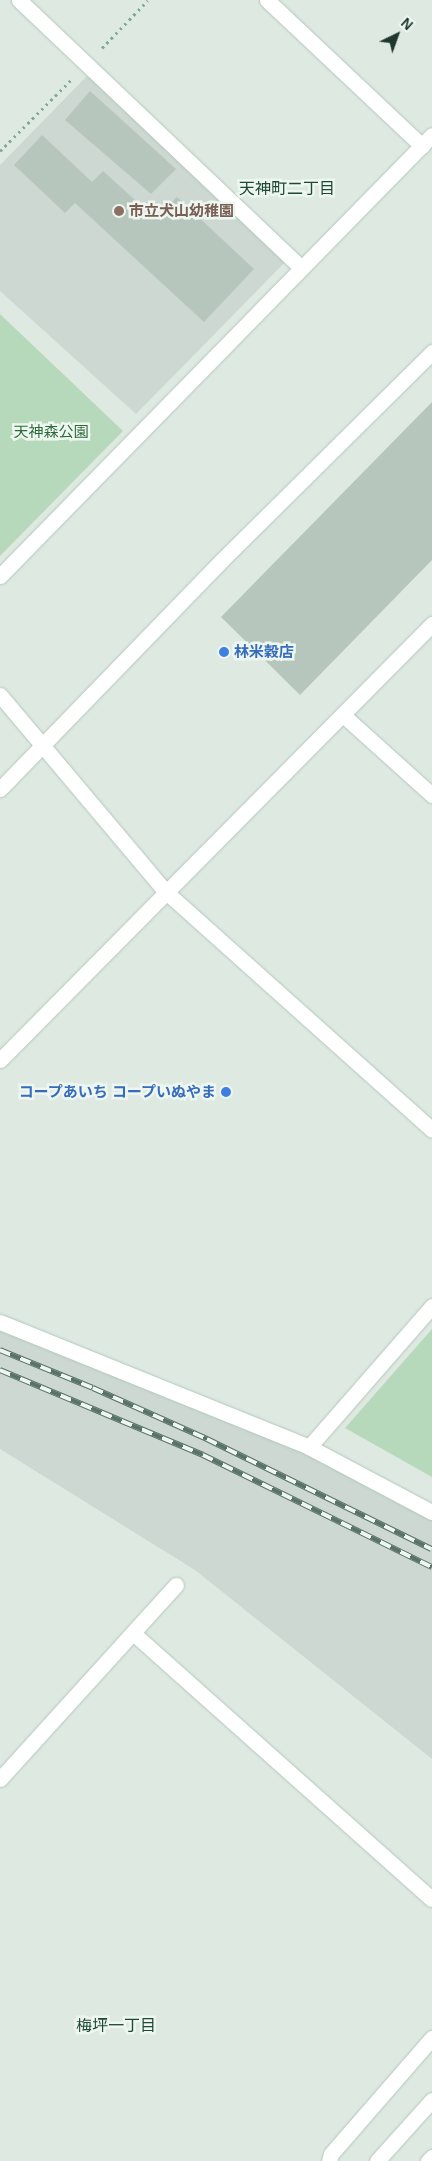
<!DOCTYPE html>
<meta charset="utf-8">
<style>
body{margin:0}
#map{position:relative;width:432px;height:2161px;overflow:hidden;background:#dee9e2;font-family:Arial,"Noto Sans JP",sans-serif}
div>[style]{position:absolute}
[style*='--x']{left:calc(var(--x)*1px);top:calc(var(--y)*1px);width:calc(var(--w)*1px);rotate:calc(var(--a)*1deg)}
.built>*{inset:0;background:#ccd8d1}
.green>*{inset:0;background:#b7d9bb}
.building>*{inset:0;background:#b6c6bd}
.path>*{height:3px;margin-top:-1.5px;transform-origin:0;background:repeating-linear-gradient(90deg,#80ab96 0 2.5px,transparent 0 6.5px)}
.roads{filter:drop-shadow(0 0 1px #b2c8bc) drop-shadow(0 0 1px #b2c8bc)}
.street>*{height:15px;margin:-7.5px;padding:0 7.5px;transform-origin:7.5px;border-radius:7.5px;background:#fff}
.secondary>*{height:15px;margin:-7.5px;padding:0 7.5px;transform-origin:7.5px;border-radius:7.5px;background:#fff}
.rail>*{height:5.5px;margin-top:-2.75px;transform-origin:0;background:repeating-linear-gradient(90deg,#eef6f0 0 11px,#5a7368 0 22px);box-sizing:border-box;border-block:1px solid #5a7368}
.dots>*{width:14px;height:14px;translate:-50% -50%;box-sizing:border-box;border:2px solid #eef6f0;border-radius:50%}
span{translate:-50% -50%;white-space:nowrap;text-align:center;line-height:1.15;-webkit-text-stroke:5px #eef6f0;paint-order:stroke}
.education-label{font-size:15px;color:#785e54;font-weight:700}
.left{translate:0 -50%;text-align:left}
.park-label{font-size:15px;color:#2d6b3b}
.shop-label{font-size:15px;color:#366cbe;font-weight:700}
.right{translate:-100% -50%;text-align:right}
.neighbourhood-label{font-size:16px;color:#1e4837}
.north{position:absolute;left:372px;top:10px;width:50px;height:50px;-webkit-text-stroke:4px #eef6f0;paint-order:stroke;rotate:42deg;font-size:14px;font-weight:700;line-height:20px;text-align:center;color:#20372d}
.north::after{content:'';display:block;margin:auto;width:18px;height:22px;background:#20372d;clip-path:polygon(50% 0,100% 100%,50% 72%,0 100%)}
</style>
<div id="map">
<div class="built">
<div style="clip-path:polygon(88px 75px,289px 258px,136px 414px,0 291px,0 165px)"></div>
<div style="clip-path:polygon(0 1331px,309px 1447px,432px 1512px,432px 1759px,195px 1570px,0 1449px)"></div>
</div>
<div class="green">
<div style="clip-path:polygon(0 314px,123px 431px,0 556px)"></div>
<div style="clip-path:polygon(432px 1329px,432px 1477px,345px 1428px)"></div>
</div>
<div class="building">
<div style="clip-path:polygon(90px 91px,176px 169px,151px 194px,65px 120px)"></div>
<div style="clip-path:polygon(42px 135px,92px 182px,103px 171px,156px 219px,177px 197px,254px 269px,204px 322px,75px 203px,65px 213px,14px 165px)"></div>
<div style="clip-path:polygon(432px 402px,432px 560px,300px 695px,221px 617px)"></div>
</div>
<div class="path">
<div style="--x:102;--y:48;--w:66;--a:-46.2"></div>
<div style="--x:0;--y:151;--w:100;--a:-45"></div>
</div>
<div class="roads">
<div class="street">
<div style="--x:19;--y:0;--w:389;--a:43.5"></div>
<div style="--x:267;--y:0;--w:213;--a:43.3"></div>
<div style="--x:0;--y:576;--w:617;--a:-45.59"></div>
<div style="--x:0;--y:695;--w:256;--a:49.9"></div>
<div style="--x:165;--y:891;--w:358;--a:41.8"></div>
<div style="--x:343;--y:715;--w:120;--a:42"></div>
<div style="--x:0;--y:1060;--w:614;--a:-45.26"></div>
<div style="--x:0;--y:1322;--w:333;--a:22"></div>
<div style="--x:309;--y:1447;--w:139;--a:27.9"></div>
<div style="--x:309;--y:1447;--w:187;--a:-48.9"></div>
<div style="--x:133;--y:1633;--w:400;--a:41.7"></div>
<div style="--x:0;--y:1779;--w:262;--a:-47.8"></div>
<div style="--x:329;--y:2161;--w:7;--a:-74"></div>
<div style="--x:331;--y:2154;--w:154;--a:-49"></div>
<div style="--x:428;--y:2161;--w:6;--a:-45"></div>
</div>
<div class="secondary">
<div style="--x:0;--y:789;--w:319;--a:-45.9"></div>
<div style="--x:222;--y:560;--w:296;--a:-44.7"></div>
<div style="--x:377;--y:2161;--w:82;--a:-48"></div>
</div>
</div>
<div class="rail">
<div style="--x:0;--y:1350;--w:100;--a:22.2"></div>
<div style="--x:93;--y:1388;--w:125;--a:24.1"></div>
<div style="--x:207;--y:1439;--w:250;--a:26.1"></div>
<div style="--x:0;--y:1370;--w:220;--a:22.7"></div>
<div style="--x:203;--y:1455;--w:255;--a:26.1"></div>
</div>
<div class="dots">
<div style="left:119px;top:211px;background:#8d6e63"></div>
<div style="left:224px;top:652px;background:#3f7fe0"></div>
<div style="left:226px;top:1092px;background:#3f7fe0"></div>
</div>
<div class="education-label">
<span class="left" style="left:129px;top:211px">市立犬山幼稚園</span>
</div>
<div class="park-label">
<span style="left:51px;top:432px">天神森公園</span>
</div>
<div class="shop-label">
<span class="left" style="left:234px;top:652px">林米穀店</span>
<span class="right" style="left:216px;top:1092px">コープあいち コープいぬやま</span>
</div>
<div class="neighbourhood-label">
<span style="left:287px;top:189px">天神町二丁目</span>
<span style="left:116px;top:2026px">梅坪一丁目</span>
</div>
<div class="north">N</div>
</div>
